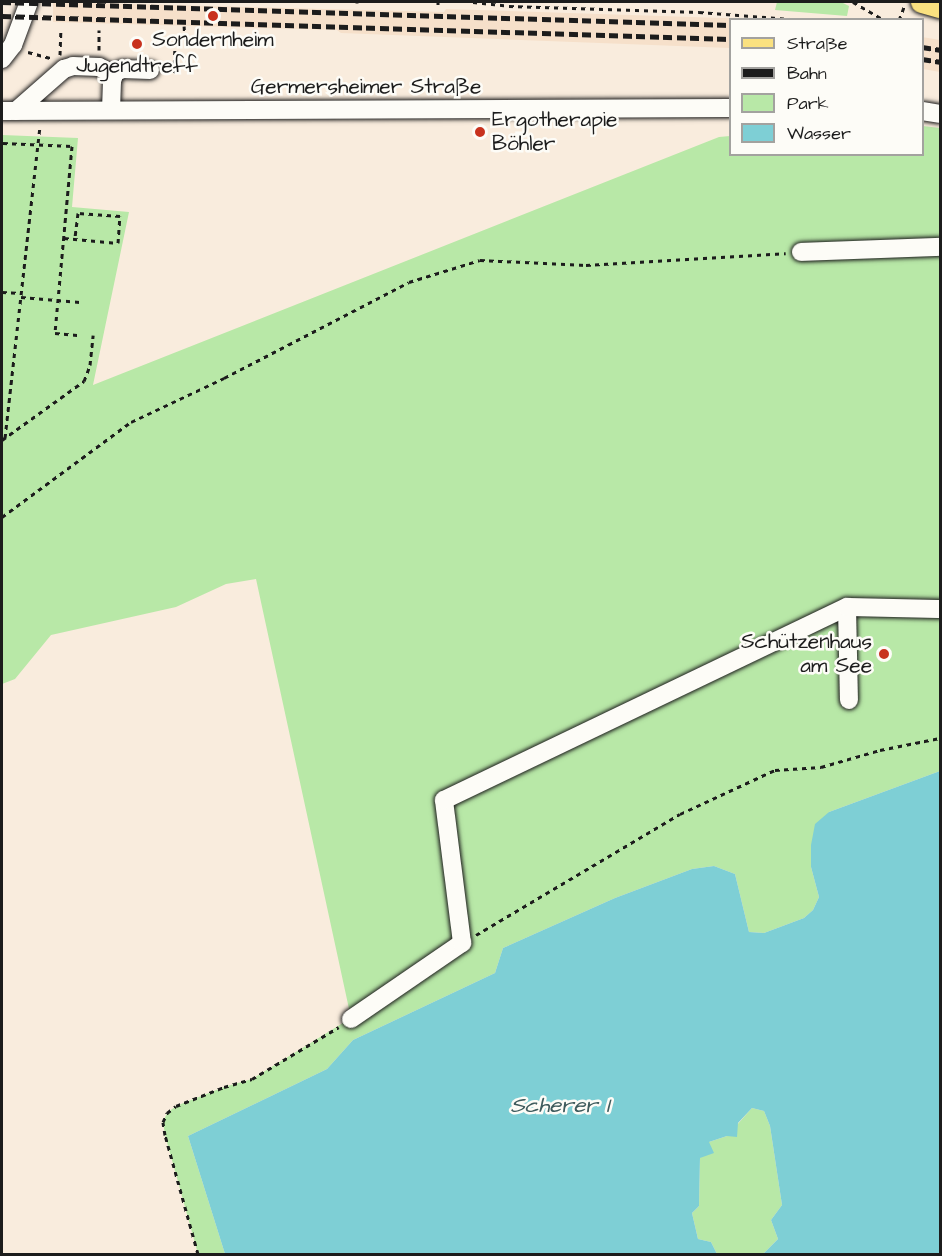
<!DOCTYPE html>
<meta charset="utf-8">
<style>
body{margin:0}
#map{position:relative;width:942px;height:1256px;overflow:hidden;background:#f9ecdd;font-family:"Architects Daughter",sans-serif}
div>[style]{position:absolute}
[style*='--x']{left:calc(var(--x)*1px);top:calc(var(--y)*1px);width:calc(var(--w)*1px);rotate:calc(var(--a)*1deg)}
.built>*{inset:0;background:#f6e0ca}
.green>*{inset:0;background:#b8e8a7}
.water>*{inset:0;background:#7ecfd5}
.path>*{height:3px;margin-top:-1.5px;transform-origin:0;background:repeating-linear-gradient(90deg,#1c1c1c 0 4.5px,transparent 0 9px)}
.roads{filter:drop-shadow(0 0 2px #1c1c1c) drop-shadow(0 0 2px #1c1c1c)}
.minor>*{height:18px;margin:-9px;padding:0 9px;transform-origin:9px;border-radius:9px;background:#fdfcf7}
.major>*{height:22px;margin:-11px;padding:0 11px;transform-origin:11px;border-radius:11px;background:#fae180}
.rail>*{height:4.5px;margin-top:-2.25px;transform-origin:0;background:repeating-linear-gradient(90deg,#1c1c1c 0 9px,transparent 0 13.5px)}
.dots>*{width:16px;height:16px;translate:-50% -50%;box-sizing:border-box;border:3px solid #fdfcf7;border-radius:50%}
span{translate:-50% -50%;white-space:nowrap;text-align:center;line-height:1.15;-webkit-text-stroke:5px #fdfcf7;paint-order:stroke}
.poi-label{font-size:21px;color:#1c1c1c}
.left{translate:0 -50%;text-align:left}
.right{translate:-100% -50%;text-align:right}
.street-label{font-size:21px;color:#1c1c1c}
.water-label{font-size:22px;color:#3e5b5d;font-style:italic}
.frame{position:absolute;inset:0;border:3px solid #1c1c1c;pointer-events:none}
.legend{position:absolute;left:729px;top:18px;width:195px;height:138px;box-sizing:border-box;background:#fdfcf7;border:2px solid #a3a29f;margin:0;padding:8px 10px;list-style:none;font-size:18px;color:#1c1c1c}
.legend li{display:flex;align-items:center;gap:12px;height:30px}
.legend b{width:30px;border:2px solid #a3a29f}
</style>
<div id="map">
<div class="built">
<div style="clip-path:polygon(53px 2px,444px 12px,446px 9px,753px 19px,730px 20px,730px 48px,341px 33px,337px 30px,53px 22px)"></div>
<div style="clip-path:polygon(922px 37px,940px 40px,940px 72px,923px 69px)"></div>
</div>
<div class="green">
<div style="clip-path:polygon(777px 2px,841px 2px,849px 6px,847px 16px,775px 10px)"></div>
<div style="clip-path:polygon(923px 126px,940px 128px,940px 771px,829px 812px,811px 867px,819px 897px,813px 910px,804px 918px,764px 933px,749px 932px,735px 874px,714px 866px,692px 869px,615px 898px,503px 948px,495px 973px,353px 1040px,327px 1069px,188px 1136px,225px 1254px,198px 1254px,165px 1135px,163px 1122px,167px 1113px,176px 1106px,224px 1087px,252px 1079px,351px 1018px,256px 579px,226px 584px,176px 607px,51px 635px,15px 679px,2px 684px,2px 135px,78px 138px,72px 207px,129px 212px,93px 385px,719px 137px,730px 136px,730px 154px,922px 154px)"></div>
<div style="clip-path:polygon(752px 1108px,764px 1111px,770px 1126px,782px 1205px,771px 1220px,778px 1239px,763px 1254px,717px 1254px,711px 1242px,698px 1239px,692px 1213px,699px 1206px,700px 1158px,709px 1142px,727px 1136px)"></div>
</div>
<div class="water">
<div style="clip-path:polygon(940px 771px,940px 1254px,763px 1254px,778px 1239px,771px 1220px,782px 1205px,770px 1126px,764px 1111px,752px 1108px,738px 1123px,737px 1137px,727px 1136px,709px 1142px,714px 1153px,700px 1158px,699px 1206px,692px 1213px,698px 1239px,711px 1242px,717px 1254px,225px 1254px,188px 1136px,327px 1069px,353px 1040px,495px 973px,503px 948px,615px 898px,692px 869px,714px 866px,735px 874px,749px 932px,764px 933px,804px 918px,813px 910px,819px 897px,811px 867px,811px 845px,815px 824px,829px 812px)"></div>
</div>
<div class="path">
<div style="--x:473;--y:2;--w:36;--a:6"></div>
<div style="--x:509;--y:6;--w:190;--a:1.8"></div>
<div style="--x:699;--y:12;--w:103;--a:4.4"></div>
<div style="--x:853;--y:2;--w:36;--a:30"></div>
<div style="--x:357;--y:3;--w:1;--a:-90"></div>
<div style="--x:438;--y:5;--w:3;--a:-90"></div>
<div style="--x:899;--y:20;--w:14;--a:-69"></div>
<div style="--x:99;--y:50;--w:20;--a:-90"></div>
<div style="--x:28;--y:52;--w:24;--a:15"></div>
<div style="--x:60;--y:55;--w:26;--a:-88"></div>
<div style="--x:174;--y:73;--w:34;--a:-88"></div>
<div style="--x:175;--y:39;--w:10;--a:0"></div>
<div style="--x:185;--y:39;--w:13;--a:-94"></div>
<div style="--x:3;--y:143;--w:69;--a:2.5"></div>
<div style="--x:72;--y:146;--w:188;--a:95.2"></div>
<div style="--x:55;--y:333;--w:25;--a:5"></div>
<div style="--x:64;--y:238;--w:54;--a:5.3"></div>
<div style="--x:118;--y:243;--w:27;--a:-86"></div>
<div style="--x:120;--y:216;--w:42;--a:-175.9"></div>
<div style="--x:78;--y:213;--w:26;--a:97"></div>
<div style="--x:2;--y:292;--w:19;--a:3"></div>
<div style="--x:21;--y:297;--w:59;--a:4.8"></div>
<div style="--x:5;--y:438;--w:313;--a:-83.6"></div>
<div style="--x:2;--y:440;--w:101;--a:-35.7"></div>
<div style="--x:84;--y:381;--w:17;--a:-69"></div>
<div style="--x:90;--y:365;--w:30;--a:-84"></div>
<div style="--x:2;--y:517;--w:160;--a:-36.4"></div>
<div style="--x:131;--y:422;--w:103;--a:-25.3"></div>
<div style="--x:224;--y:378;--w:208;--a:-27.4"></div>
<div style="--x:409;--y:282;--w:74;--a:-17.2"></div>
<div style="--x:480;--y:260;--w:106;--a:2.7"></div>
<div style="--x:586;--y:265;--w:200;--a:-3.4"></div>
<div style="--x:476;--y:935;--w:237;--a:-30.7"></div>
<div style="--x:680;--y:814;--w:105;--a:-24.9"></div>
<div style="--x:775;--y:770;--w:46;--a:-3.7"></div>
<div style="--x:821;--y:767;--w:61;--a:-16.1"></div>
<div style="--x:880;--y:750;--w:61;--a:-11.3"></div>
<div style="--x:198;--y:1254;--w:123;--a:-105.5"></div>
<div style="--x:165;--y:1135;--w:13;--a:-99"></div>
<div style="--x:163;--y:1122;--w:10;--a:-66"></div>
<div style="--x:167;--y:1113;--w:11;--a:-38"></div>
<div style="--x:176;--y:1106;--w:52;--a:-21.6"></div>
<div style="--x:224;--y:1087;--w:29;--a:-16"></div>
<div style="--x:252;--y:1079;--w:101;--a:-30.9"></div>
</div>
<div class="roads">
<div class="minor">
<div style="--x:2;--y:59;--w:18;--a:-52"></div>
<div style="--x:13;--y:45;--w:46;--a:-69.6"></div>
<div style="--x:111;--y:110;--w:29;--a:-88"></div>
<div style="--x:112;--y:81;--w:9;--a:-72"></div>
<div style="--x:115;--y:72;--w:9;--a:-21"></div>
<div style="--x:123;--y:69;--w:27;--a:2"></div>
<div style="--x:2;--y:111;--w:728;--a:-0.24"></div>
<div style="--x:16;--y:111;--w:64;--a:-41.2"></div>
<div style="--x:64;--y:69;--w:9;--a:-18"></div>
<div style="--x:73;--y:66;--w:26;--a:2"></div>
<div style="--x:99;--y:67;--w:17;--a:28"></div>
<div style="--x:922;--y:111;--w:18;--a:9"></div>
<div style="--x:801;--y:252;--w:139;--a:-2.1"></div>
<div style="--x:847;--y:607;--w:93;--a:88.8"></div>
<div style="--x:351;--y:1019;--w:135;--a:-34.4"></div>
<div style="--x:462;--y:943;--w:144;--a:-97.2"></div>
<div style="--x:444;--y:800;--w:447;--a:-25.6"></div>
<div style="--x:847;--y:607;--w:93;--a:1.2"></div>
</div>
<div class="major">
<div style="--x:922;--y:2;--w:19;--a:16"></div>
</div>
</div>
<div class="rail">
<div style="--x:2;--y:2;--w:728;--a:1.81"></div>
<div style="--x:2;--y:16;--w:728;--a:1.81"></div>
<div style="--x:922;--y:47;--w:18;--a:9"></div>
<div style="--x:922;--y:59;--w:18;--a:9"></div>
</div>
<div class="dots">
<div style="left:213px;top:16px;background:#c8321e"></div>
<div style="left:137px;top:44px;background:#c8321e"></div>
<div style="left:480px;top:132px;background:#c8321e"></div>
<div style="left:884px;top:654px;background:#c8321e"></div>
</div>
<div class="poi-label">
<span style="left:213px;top:40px">Sondernheim</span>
<span style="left:137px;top:66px">Jugendtreff</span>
<span class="left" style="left:492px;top:132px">Ergotherapie<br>Böhler</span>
<span class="right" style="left:872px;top:654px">Schützenhaus<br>am See</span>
</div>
<div class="street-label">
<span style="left:366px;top:87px">Germersheimer Straße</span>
</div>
<div class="water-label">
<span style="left:560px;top:1106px">Scherer I</span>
</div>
<div class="frame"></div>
<ul class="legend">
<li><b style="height:8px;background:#fae180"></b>Straße</li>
<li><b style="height:8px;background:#1c1c1c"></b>Bahn</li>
<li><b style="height:16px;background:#b8e8a7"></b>Park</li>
<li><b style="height:16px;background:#7ecfd5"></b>Wasser</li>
</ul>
</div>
